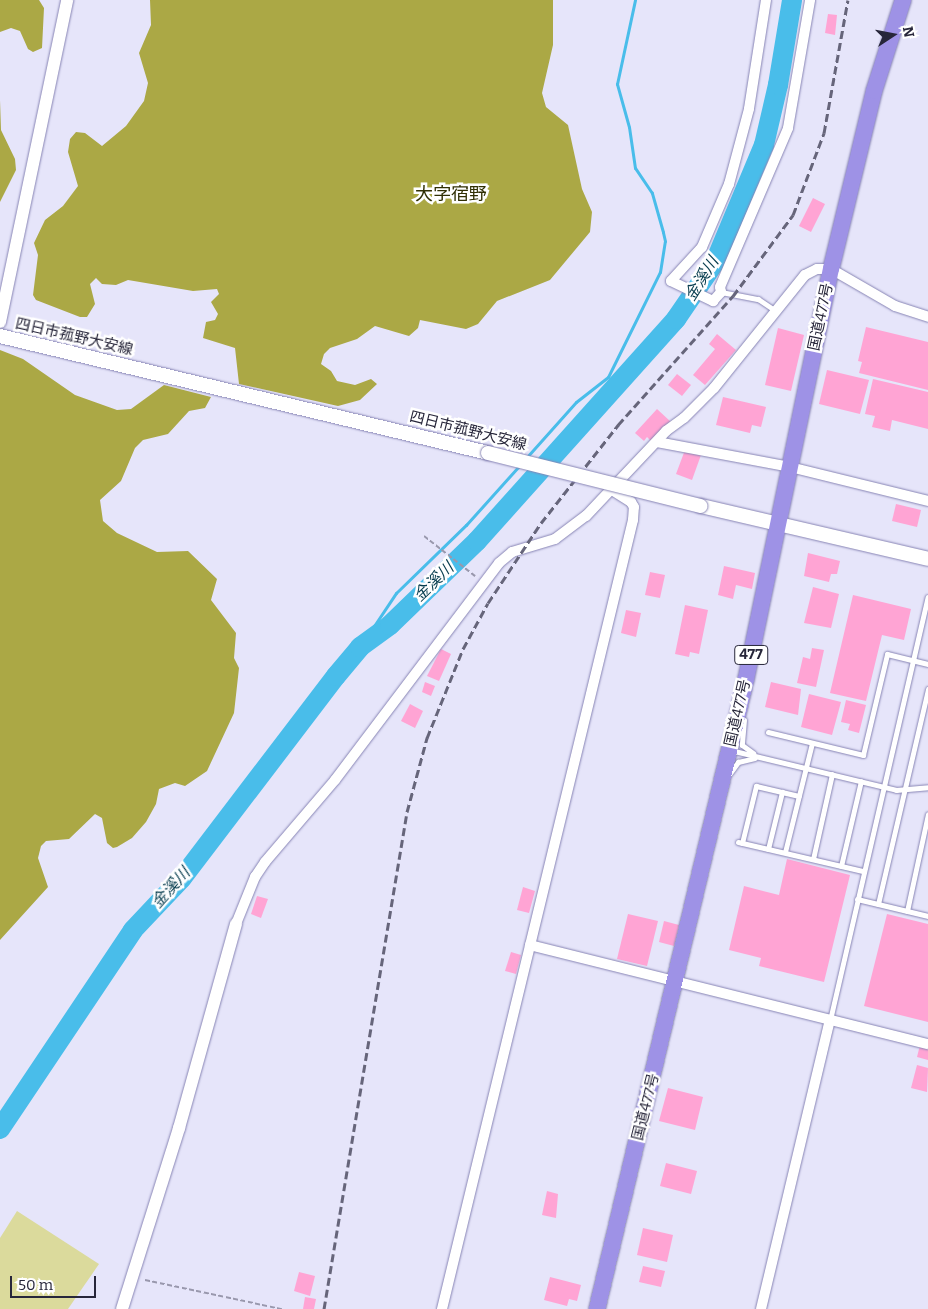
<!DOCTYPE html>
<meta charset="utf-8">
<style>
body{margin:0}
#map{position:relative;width:928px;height:1309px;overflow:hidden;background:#e6e5fa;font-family:Bitter,"Noto Sans JP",serif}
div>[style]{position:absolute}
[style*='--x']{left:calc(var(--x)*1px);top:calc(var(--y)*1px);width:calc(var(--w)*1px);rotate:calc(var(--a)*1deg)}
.green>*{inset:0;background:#dbda9c}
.forest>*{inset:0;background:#aba845}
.stream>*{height:3px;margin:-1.5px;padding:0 1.5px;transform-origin:1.5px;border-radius:1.5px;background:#49bdea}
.river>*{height:20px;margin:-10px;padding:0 10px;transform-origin:10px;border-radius:10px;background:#49bdea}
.building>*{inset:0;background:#ffa4d4}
.path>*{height:2px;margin-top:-1px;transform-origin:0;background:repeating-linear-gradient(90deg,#9998ad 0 5px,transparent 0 7.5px)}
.roads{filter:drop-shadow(0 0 1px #8784b4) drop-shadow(0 0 1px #8784b4)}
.service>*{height:5px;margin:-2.5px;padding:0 2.5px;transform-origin:2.5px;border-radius:2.5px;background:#fff}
.minor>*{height:10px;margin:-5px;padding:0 5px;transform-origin:5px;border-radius:5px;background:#fff}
.tertiary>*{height:12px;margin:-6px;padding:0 6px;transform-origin:6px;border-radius:6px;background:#fff}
.secondary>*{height:14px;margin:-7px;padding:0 7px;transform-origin:7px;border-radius:7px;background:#fff}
.trunk>*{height:16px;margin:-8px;padding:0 8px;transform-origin:8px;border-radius:8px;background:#9e92e6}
.rail>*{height:3px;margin-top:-1.5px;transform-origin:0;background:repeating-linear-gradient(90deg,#66657a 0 8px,transparent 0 12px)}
.bridges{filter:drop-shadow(0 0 1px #8784b4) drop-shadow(0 0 1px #8784b4)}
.secondary-bridge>*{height:14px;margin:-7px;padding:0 7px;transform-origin:7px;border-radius:7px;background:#fff}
span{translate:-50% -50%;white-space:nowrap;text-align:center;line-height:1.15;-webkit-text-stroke:5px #fff;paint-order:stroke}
.shield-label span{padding:1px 4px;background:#fff;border:1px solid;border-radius:4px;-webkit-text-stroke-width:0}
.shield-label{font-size:14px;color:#27263a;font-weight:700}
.street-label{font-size:15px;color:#27263a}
.water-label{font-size:16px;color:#073c4e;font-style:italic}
.quarter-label{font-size:18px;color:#302f04}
.north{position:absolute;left:868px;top:10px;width:50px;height:50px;-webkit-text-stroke:4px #fff;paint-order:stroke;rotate:79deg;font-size:14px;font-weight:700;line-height:20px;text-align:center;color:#27263a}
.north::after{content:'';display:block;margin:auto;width:18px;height:22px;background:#27263a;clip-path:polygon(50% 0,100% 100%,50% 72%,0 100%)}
.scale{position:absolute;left:10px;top:1276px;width:86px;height:22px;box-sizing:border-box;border:2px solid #27263a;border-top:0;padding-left:6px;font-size:15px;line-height:18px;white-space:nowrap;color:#27263a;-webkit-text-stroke:4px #fff;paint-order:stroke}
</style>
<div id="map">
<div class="green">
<div style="clip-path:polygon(17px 1211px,99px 1264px,68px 1309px,0 1309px,0 1238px)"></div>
</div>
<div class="forest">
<div style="clip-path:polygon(0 0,39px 0,44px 8px,42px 48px,33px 52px,28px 49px,20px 31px,11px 28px,0 32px)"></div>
<div style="clip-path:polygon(150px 0,553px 0,553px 45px,542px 93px,546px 107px,568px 125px,582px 189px,592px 212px,590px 232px,550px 280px,497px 301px,478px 324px,466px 329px,420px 320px,418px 328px,409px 336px,375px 326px,357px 339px,330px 348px,324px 354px,321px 364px,331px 371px,337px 381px,355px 385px,371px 379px,377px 384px,360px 400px,338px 406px,239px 384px,235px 348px,203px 338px,206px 322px,215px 320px,218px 314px,211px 302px,219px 294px,217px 289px,193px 291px,128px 280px,116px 285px,102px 284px,96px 278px,90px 284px,95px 304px,87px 317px,80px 317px,36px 300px,33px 295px,38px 255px,34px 243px,45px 220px,63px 206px,78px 186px,68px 152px,70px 139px,76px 132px,85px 133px,102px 146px,126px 126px,144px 101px,148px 83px,139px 53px,151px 25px)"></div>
<div style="clip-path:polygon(0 100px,1px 130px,15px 159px,16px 170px,0 202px)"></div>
<div style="clip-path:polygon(0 350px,23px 359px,75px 395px,117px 410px,131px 409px,164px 385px,211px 397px,205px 408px,189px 411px,168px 434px,143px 440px,135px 448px,121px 481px,100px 500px,103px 521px,117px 533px,157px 552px,188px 551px,217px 579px,211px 600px,236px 633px,234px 658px,239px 668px,234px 713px,207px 771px,185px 786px,175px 783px,159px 789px,156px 804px,146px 822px,132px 838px,117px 847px,113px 848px,107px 843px,102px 818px,95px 814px,69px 839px,46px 841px,41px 846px,38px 858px,48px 887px,0 940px)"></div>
</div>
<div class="stream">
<div style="--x:526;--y:458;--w:75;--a:-48.2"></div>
<div style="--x:576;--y:402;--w:41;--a:-38"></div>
<div style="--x:608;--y:377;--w:117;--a:-63.7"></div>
<div style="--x:660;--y:272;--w:31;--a:-81"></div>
<div style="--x:665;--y:241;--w:9;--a:-103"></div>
<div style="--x:663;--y:232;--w:41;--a:-105.8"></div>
<div style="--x:652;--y:193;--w:30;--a:-124"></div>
<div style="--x:635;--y:168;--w:41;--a:-98.3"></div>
<div style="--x:629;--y:127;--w:45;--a:-105.6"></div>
<div style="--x:617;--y:84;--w:86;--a:-77.9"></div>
<div style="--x:360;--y:647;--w:65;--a:-56.3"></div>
<div style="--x:396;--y:593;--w:98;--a:-44.2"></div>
<div style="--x:466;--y:525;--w:79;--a:-48.1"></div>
</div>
<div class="river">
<div style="--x:0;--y:1129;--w:239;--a:-56.2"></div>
<div style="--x:133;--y:930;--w:71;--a:-46.7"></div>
<div style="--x:182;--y:878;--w:254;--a:-52.7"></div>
<div style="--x:336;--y:676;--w:38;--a:-50"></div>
<div style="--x:360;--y:647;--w:37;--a:-36"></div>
<div style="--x:390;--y:625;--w:121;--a:-44"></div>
<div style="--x:477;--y:541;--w:298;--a:-48.1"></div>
<div style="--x:676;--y:319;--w:69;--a:-55.6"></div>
<div style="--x:715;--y:262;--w:127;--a:-67.3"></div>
<div style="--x:764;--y:145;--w:62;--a:-76.9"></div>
<div style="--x:778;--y:85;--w:86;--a:-80.6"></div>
</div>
<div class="building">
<div style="clip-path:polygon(828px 14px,837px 15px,835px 35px,825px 33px)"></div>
<div style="clip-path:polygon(813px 198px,825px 204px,811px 232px,799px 226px)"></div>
<div style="clip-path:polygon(866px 327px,928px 342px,928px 390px,859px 373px,862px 362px,858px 361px)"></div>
<div style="clip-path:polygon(778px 328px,804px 335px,791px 391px,765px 385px)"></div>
<div style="clip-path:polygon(717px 334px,736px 350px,705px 385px,693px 375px,715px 349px,709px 344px)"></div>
<div style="clip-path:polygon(827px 370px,869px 380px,860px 414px,819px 404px)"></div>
<div style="clip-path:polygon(677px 374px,691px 385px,682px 396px,668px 385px)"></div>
<div style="clip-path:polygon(873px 379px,928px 392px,928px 429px,892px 420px,890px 431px,872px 427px,875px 416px,865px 414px)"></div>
<div style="clip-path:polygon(723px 397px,766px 407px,761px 427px,752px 425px,750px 433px,716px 425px)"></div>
<div style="clip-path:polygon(657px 409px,671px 422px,651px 441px,647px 437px,644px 441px,635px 433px)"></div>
<div style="clip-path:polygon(685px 450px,701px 455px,692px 480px,676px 474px)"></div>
<div style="clip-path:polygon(896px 504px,921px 510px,917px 527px,892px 521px)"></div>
<div style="clip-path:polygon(808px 553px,840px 561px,837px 574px,831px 574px,829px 582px,804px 576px)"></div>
<div style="clip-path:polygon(724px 566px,755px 573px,752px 589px,736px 585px,733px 599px,718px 595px)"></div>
<div style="clip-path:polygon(650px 572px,665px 575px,660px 598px,645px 595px)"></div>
<div style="clip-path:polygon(813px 587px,839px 594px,831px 628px,804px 623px)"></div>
<div style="clip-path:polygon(853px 595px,911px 609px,904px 640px,882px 635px,866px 701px,830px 693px)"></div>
<div style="clip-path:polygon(685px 605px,708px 610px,699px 654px,690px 652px,689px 657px,675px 654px)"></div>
<div style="clip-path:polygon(626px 610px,641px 613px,636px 637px,621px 633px)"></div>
<div style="clip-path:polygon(812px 648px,824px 650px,816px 687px,797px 683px,803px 657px,810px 659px)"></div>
<div style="clip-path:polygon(441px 649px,451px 654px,439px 681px,427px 676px)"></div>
<div style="clip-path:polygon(425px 682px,435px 686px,431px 696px,422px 692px)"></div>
<div style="clip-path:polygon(771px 682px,801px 689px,798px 715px,765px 707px)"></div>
<div style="clip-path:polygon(809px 694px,841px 702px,832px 735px,801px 727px)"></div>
<div style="clip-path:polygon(846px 700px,866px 705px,859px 733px,848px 730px,850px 724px,841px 722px)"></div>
<div style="clip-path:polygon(410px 704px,423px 711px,415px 728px,401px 721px)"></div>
<div style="clip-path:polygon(787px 859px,850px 875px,824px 982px,759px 966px,761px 958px,729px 950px,744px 886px,779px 895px)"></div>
<div style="clip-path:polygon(523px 887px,535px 891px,529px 913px,517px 910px)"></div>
<div style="clip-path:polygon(257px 896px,268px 899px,261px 918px,251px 914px)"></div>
<div style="clip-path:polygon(628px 914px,658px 921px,647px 966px,617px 959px)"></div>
<div style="clip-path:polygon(887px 914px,928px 924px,928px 1022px,864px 1006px)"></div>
<div style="clip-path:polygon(664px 921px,679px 925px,674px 946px,659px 942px)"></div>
<div style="clip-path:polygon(511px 952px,521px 955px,516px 974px,505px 971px)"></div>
<div style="clip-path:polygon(920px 1045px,928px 1046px,928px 1060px,917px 1057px)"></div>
<div style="clip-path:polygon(917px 1065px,928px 1068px,927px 1092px,911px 1088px)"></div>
<div style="clip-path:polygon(668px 1088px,703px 1097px,695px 1130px,659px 1121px)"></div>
<div style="clip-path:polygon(666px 1163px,697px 1171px,691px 1194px,660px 1186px)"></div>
<div style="clip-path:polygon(547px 1191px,558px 1194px,556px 1218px,542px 1215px)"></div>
<div style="clip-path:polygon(643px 1228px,673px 1235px,667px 1262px,637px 1255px)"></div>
<div style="clip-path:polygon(643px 1266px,665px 1271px,661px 1287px,639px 1282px)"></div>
<div style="clip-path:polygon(299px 1272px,315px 1276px,310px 1296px,294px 1291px)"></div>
<div style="clip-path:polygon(550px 1277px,581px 1285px,577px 1301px,569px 1299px,567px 1306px,544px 1300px)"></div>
<div style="clip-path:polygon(305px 1297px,316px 1299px,314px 1309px,303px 1309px)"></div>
</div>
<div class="path">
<div style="--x:424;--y:536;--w:65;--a:38.1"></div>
<div style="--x:145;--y:1280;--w:140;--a:12"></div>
</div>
<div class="roads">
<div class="service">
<div style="--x:721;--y:292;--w:38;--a:11"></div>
<div style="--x:758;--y:299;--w:22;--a:34"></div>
<div style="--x:744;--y:720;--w:25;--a:95"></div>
<div style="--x:742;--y:745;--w:14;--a:36"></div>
<div style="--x:768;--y:732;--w:98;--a:13.6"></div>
<div style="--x:863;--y:755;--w:104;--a:-76.6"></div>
<div style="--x:887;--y:654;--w:42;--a:13.7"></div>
<div style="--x:730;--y:750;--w:171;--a:13.5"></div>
<div style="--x:896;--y:790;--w:32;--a:-5"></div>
<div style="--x:730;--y:773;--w:14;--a:-54"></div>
<div style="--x:738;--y:762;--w:17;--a:-13"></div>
<div style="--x:738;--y:842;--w:128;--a:13.1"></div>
<div style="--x:742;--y:843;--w:59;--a:-76.2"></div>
<div style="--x:756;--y:786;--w:44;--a:13.1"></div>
<div style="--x:768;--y:849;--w:59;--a:-76.2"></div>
<div style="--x:785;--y:852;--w:112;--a:-76.1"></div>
<div style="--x:813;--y:859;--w:87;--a:-77.4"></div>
<div style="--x:841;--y:866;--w:87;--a:-76.8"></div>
<div style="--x:857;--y:899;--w:73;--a:13.5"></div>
<div style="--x:878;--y:904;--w:221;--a:-76.9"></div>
<div style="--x:907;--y:911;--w:99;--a:-77.8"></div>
<div style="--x:830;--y:1020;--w:434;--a:-77"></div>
</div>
<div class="minor">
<div style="--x:766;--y:0;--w:110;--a:98.9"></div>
<div style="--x:749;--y:109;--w:78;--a:104.9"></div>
<div style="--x:729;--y:184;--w:69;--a:113.2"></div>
<div style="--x:702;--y:247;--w:46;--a:132.4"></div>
<div style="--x:671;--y:281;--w:47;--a:25.5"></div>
<div style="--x:713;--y:301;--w:12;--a:-48"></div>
<div style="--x:721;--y:292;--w:5;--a:-101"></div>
<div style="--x:720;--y:287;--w:173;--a:-66.8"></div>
<div style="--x:788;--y:128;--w:130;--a:-80.2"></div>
<div style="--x:657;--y:442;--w:135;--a:10.6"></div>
<div style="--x:790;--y:467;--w:142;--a:13.8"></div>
<div style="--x:236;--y:924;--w:51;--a:-68"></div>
<div style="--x:255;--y:877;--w:18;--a:-56"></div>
<div style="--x:265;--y:862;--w:108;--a:-49.5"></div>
<div style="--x:335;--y:780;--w:272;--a:-52.9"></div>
<div style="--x:499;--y:563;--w:17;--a:-40"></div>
<div style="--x:512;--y:552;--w:45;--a:-16.8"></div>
<div style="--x:555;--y:539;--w:39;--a:-37"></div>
<div style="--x:586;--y:516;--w:117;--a:-46.7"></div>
<div style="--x:666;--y:431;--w:22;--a:-36"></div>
<div style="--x:684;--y:418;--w:42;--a:-45"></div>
<div style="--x:714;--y:388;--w:145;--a:-51.2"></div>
<div style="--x:805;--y:275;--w:13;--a:-27"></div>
<div style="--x:817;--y:269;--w:14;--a:0"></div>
<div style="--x:831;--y:269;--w:74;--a:30"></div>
<div style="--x:895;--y:306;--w:35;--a:18"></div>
<div style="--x:530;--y:945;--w:410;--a:14"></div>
<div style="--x:442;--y:1309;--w:812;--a:-76.39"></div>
<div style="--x:633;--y:520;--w:13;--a:-86"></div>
<div style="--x:634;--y:507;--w:6;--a:-121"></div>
<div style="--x:631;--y:502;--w:22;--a:-148"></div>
<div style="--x:761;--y:1309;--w:297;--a:-76.6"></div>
</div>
<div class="tertiary">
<div style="--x:0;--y:322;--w:329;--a:-78.2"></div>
<div style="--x:122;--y:1309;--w:190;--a:-72.5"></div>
<div style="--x:179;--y:1128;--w:212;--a:-74.4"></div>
</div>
<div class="secondary">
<div style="--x:0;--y:336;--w:502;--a:13.48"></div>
<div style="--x:701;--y:506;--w:233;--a:13.1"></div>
</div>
<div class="trunk">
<div style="--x:597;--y:1309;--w:647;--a:-76.69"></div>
<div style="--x:746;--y:679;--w:419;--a:-78.3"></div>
<div style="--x:831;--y:269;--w:183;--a:-76.4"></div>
<div style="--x:874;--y:91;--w:96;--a:-72.3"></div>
</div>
</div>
<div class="rail">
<div style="--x:324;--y:1309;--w:504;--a:-80.52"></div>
<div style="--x:407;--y:812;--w:77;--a:-74.9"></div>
<div style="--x:427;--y:738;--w:96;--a:-68"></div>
<div style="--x:463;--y:649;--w:52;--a:-61.5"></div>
<div style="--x:488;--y:603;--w:96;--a:-56.5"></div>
<div style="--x:541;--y:523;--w:125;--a:-51.8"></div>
<div style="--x:618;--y:425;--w:173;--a:-48.3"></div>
<div style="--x:733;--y:296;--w:101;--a:-53.5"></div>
<div style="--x:793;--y:215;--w:88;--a:-69.3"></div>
<div style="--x:824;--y:133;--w:135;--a:-79.8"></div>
</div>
<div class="bridges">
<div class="secondary-bridge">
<div style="--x:488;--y:453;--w:219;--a:14"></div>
</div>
</div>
<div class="shield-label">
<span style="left:751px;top:655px">477</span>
</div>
<div class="street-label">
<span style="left:821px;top:317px;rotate:-78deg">国道477号</span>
<span style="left:74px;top:337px;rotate:13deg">四日市菰野大安線</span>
<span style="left:468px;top:431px;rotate:14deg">四日市菰野大安線</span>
<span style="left:738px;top:713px;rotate:-77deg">国道477号</span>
<span style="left:646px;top:1107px;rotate:-76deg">国道477号</span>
</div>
<div class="water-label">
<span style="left:702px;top:279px;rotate:-58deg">金溪川</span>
<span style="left:434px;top:582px;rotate:-44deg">金溪川</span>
<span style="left:171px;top:888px;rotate:-48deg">金溪川</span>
</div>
<div class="quarter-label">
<span style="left:451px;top:194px">大字宿野</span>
</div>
<div class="north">N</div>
<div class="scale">50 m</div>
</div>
